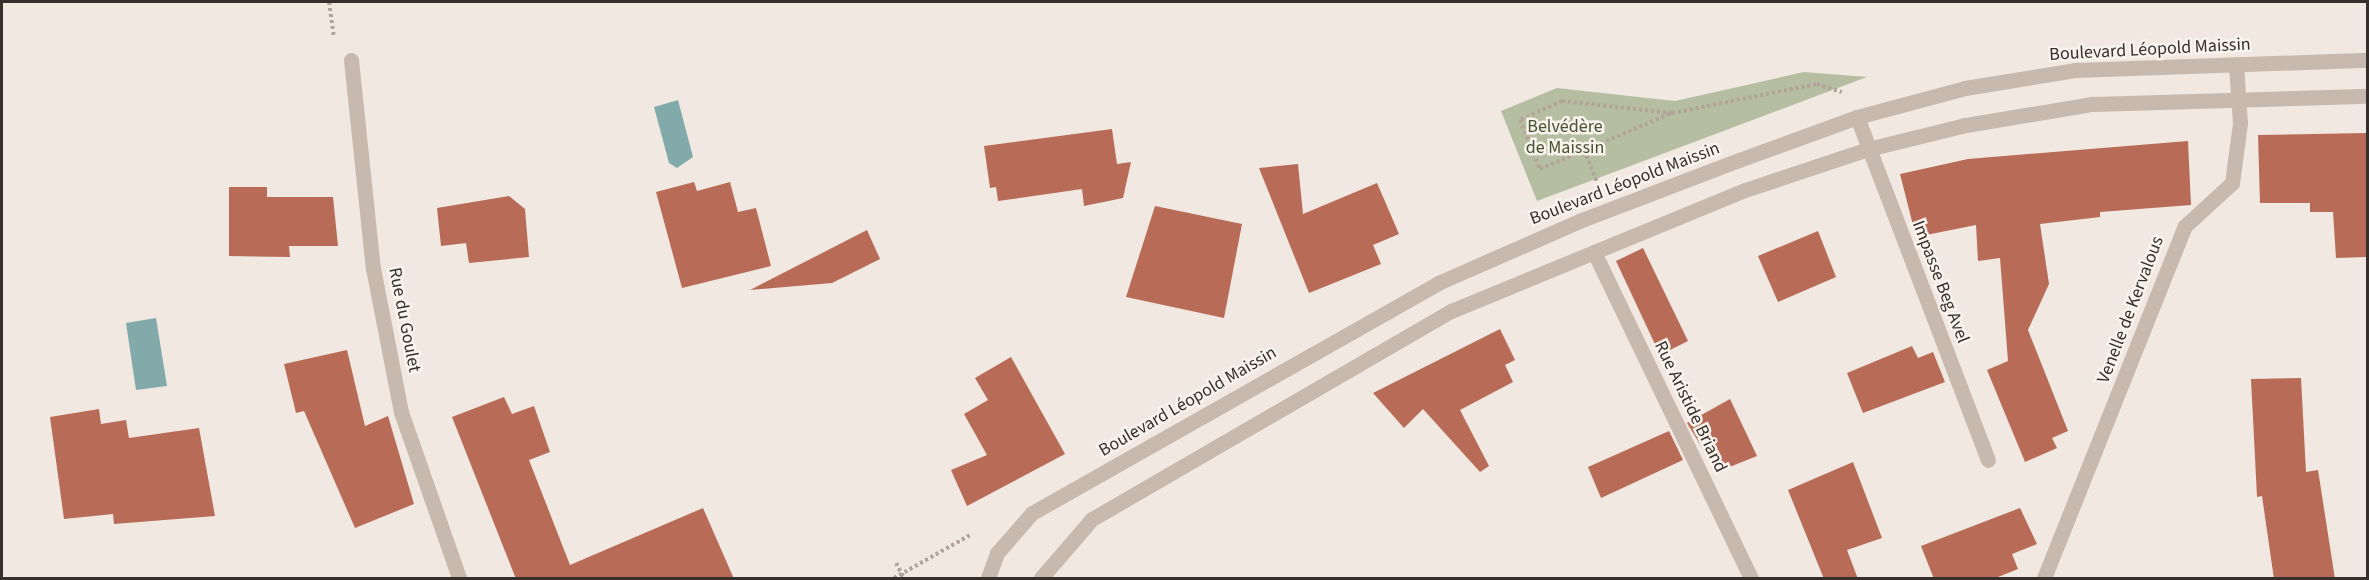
<!DOCTYPE html>
<meta charset="utf-8">
<style>
body{margin:0}
#map{position:relative;width:2369px;height:580px;overflow:hidden;background:#f0e8e1;font-family:"Source Sans 3",sans-serif}
div>[style]{position:absolute}
[style*='--x']{left:calc(var(--x)*1px);top:calc(var(--y)*1px);width:calc(var(--w)*1px);rotate:calc(var(--a)*1deg)}
.green>*{inset:0;background:#b6bea2}
.water>*{inset:0;background:#83aaaa}
.building>*{inset:0;background:#b86c58}
.path>*{height:4px;margin-top:-2px;transform-origin:0;background:repeating-linear-gradient(90deg,#b3a398 0 3px,transparent 0 6px)}
.service>*{height:15px;margin:-7.5px;padding:0 7.5px;transform-origin:7.5px;border-radius:7.5px;background:#c7b9ae}
.minor>*{height:15px;margin:-7.5px;padding:0 7.5px;transform-origin:7.5px;border-radius:7.5px;background:#c7b9ae}
.tertiary>*{height:15px;margin:-7.5px;padding:0 7.5px;transform-origin:7.5px;border-radius:7.5px;background:#c7b9ae}
span{translate:-50% -50%;white-space:nowrap;text-align:center;line-height:1.15;-webkit-text-stroke:5px #f8f3ed;paint-order:stroke}
.street-label{font-size:18px;color:#372f2b}
.park-label{font-size:18px;color:#475232}
.frame{position:absolute;inset:0;border:3px solid #372f2b;pointer-events:none}
</style>
<div id="map">
<div class="green">
<div style="clip-path:polygon(1804px 72px,1867px 77px,1537px 201px,1501px 111px,1557px 88px,1675px 101px)"></div>
</div>
<div class="water">
<div style="clip-path:polygon(678px 100px,693px 157px,677px 168px,669px 163px,654px 107px)"></div>
<div style="clip-path:polygon(156px 318px,167px 386px,136px 390px,126px 323px)"></div>
</div>
<div class="building">
<div style="clip-path:polygon(1112px 129px,1117px 164px,1131px 162px,1123px 198px,1084px 206px,1082px 189px,998px 201px,996px 187px,990px 188px,984px 146px)"></div>
<div style="clip-path:polygon(2367px 133px,2367px 257px,2336px 258px,2333px 212px,2310px 212px,2310px 203px,2260px 203px,2258px 135px)"></div>
<div style="clip-path:polygon(2188px 141px,2191px 205px,2100px 212px,2100px 217px,2040px 224px,2049px 284px,2028px 330px,2068px 431px,2052px 438px,2057px 448px,2025px 462px,1987px 370px,2008px 361px,2000px 258px,1978px 261px,1976px 225px,1916px 237px,1900px 174px,1968px 159px)"></div>
<div style="clip-path:polygon(1298px 164px,1303px 214px,1377px 183px,1399px 234px,1373px 245px,1381px 264px,1309px 293px,1259px 168px)"></div>
<div style="clip-path:polygon(694px 182px,697px 191px,730px 182px,738px 212px,756px 208px,771px 266px,682px 288px,656px 192px)"></div>
<div style="clip-path:polygon(229px 187px,267px 187px,267px 197px,333px 197px,338px 246px,289px 246px,290px 257px,229px 256px)"></div>
<div style="clip-path:polygon(509px 196px,525px 209px,529px 257px,469px 263px,466px 243px,441px 246px,437px 208px)"></div>
<div style="clip-path:polygon(1155px 206px,1242px 224px,1224px 318px,1126px 297px)"></div>
<div style="clip-path:polygon(867px 230px,880px 259px,832px 283px,750px 290px)"></div>
<div style="clip-path:polygon(1818px 231px,1836px 277px,1778px 302px,1758px 256px)"></div>
<div style="clip-path:polygon(1643px 248px,1688px 341px,1660px 355px,1616px 261px)"></div>
<div style="clip-path:polygon(1500px 329px,1515px 360px,1505px 365px,1513px 382px,1460px 410px,1489px 466px,1480px 472px,1423px 409px,1404px 428px,1373px 393px)"></div>
<div style="clip-path:polygon(1912px 346px,1918px 358px,1933px 352px,1945px 382px,1863px 413px,1847px 373px)"></div>
<div style="clip-path:polygon(347px 350px,365px 426px,388px 416px,414px 504px,355px 528px,304px 411px,296px 413px,284px 364px)"></div>
<div style="clip-path:polygon(1011px 357px,1065px 454px,967px 506px,951px 470px,987px 455px,964px 414px,988px 400px,975px 378px)"></div>
<div style="clip-path:polygon(2301px 378px,2306px 472px,2318px 470px,2335px 579px,2274px 579px,2262px 496px,2257px 497px,2251px 379px)"></div>
<div style="clip-path:polygon(504px 397px,512px 414px,534px 406px,550px 452px,529px 460px,570px 565px,703px 508px,734px 579px,516px 579px,452px 417px)"></div>
<div style="clip-path:polygon(1730px 399px,1757px 456px,1717px 472px,1687px 423px)"></div>
<div style="clip-path:polygon(99px 409px,101px 424px,126px 420px,129px 438px,199px 428px,215px 516px,114px 524px,113px 514px,64px 519px,50px 417px)"></div>
<div style="clip-path:polygon(1669px 431px,1683px 460px,1601px 498px,1588px 467px)"></div>
<div style="clip-path:polygon(1853px 462px,1882px 538px,1847px 550px,1858px 579px,1824px 579px,1788px 490px)"></div>
<div style="clip-path:polygon(2020px 508px,2037px 544px,2012px 554px,2018px 569px,1993px 579px,1934px 579px,1921px 546px)"></div>
</div>
<div class="path">
<div style="--x:329;--y:2;--w:34;--a:82"></div>
<div style="--x:1672;--y:113;--w:111;--a:-173.8"></div>
<div style="--x:1562;--y:101;--w:46;--a:155.7"></div>
<div style="--x:1520;--y:120;--w:53;--a:67.8"></div>
<div style="--x:1540;--y:169;--w:143;--a:-23"></div>
<div style="--x:1672;--y:113;--w:148;--a:-11.3"></div>
<div style="--x:1817;--y:84;--w:26;--a:18"></div>
<div style="--x:1584;--y:150;--w:37;--a:68"></div>
<div style="--x:896;--y:563;--w:17;--a:62"></div>
<div style="--x:894;--y:578;--w:90;--a:-29.4"></div>
</div>
<div class="service">
<div style="--x:2044;--y:578;--w:379;--a:-68.2"></div>
<div style="--x:2185;--y:226;--w:64;--a:-42.5"></div>
<div style="--x:2232;--y:183;--w:61;--a:-82.4"></div>
<div style="--x:2240;--y:123;--w:59;--a:-93.9"></div>
</div>
<div class="minor">
<div style="--x:351;--y:60;--w:209;--a:84"></div>
<div style="--x:373;--y:268;--w:147;--a:79"></div>
<div style="--x:401;--y:412;--w:176;--a:70.7"></div>
<div style="--x:1857;--y:117;--w:367;--a:69.1"></div>
<div style="--x:1594;--y:252;--w:362;--a:64.3"></div>
</div>
<div class="tertiary">
<div style="--x:988;--y:578;--w:27;--a:-70"></div>
<div style="--x:997;--y:553;--w:53;--a:-48.8"></div>
<div style="--x:1032;--y:513;--w:467;--a:-29.5"></div>
<div style="--x:1438;--y:283;--w:154;--a:-23.7"></div>
<div style="--x:1579;--y:221;--w:171;--a:-20.9"></div>
<div style="--x:1739;--y:160;--w:126;--a:-20"></div>
<div style="--x:1857;--y:117;--w:112;--a:-15"></div>
<div style="--x:1965;--y:88;--w:111;--a:-9.3"></div>
<div style="--x:2075;--y:70;--w:293;--a:-2"></div>
<div style="--x:1041;--y:578;--w:78;--a:-49.2"></div>
<div style="--x:1092;--y:519;--w:415;--a:-30.1"></div>
<div style="--x:1451;--y:311;--w:318;--a:-22.4"></div>
<div style="--x:1745;--y:190;--w:130;--a:-18.4"></div>
<div style="--x:1868;--y:149;--w:101;--a:-13.8"></div>
<div style="--x:1966;--y:125;--w:128;--a:-9.5"></div>
<div style="--x:2092;--y:104;--w:276;--a:-1.7"></div>
</div>
<div class="street-label">
<span style="left:2150px;top:50px;rotate:-3deg">Boulevard Léopold Maissin</span>
<span style="left:1625px;top:184px;rotate:-21deg">Boulevard Léopold Maissin</span>
<span style="left:1940px;top:282px;rotate:69deg">Impasse Beg Avel</span>
<span style="left:2131px;top:310px;rotate:-69deg">Venelle de Kervalous</span>
<span style="left:404px;top:320px;rotate:79deg">Rue du Goulet</span>
<span style="left:1188px;top:402px;rotate:-30deg">Boulevard Léopold Maissin</span>
<span style="left:1690px;top:407px;rotate:64deg">Rue Aristide Briand</span>
</div>
<div class="park-label">
<span style="left:1565px;top:138px">Belvédère<br>de Maissin</span>
</div>
<div class="frame"></div>
</div>
